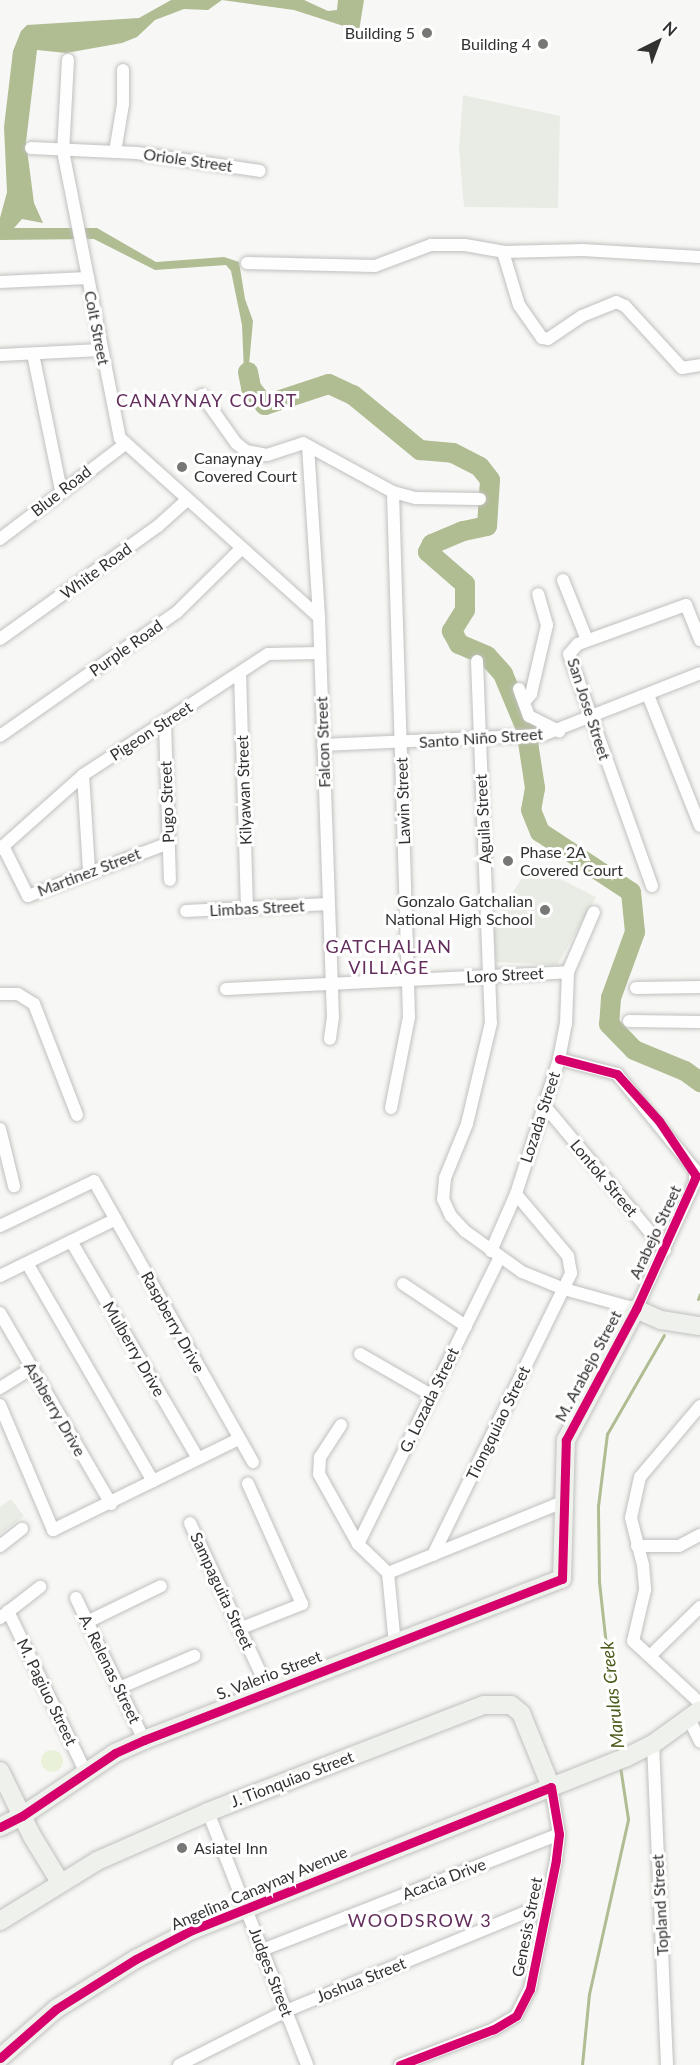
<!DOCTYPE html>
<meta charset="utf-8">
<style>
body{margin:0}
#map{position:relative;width:700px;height:2065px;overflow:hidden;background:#f7f8f5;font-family:Lato,sans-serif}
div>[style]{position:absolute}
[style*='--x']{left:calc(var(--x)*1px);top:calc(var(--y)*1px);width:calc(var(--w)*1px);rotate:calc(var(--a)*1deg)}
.built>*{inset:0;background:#e8ece4}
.green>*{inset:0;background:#e9f1d8}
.round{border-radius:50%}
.water>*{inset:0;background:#b0bc92}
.stream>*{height:3px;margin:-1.5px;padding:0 1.5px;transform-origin:1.5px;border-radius:1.5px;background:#b0bc92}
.river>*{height:20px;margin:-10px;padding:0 10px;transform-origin:10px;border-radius:10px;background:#b0bc92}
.roads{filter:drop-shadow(0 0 2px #c0c0bf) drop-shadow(0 0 2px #c0c0bf)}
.street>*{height:12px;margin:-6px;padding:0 6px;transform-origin:6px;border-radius:6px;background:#fefefe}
.secondary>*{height:18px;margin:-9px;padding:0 9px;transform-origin:9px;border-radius:9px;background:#eff1ec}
.cycleway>*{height:9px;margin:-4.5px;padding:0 4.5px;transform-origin:4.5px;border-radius:4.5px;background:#d6006c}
.dots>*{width:16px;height:16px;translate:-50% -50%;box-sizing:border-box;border:3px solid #fff;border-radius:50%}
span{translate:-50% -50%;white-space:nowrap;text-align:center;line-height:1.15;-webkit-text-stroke:6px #fff;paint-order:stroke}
.poi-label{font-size:16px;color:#323331}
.right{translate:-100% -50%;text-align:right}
.left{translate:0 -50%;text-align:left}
.street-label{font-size:16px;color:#323331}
.neighbourhood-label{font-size:18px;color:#632e5d;letter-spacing:1.5px}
.water-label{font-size:18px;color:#4a5a18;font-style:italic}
.north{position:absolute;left:628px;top:12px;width:60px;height:60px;-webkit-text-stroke:4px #fff;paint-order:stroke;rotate:42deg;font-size:16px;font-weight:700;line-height:24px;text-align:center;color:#323331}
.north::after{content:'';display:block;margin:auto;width:21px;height:27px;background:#323331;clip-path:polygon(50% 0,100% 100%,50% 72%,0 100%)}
</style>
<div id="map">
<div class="built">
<div style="clip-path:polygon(463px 95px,560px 116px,558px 208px,464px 207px,459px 149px)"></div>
<div style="clip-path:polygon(531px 864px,596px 897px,557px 965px,496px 962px,493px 923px)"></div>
<div style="clip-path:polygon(11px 1499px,24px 1516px,0 1534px,0 1507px)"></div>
</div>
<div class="green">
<div class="round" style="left:41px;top:1750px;width:22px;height:22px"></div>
</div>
<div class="water">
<div style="clip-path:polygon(171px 0,304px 0,328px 11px,337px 10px,338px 0,364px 0,359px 31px,294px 10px,222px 0,208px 10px,184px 9px,155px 20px,137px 37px,122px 43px,66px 53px,37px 50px,26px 142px,34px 203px,43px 223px,22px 219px,14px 228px,97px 228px,156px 262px,224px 257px,239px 262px,245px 299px,253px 321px,249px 365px,258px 395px,254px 397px,244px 373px,242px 325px,231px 271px,226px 265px,155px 270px,94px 239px,0 240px,0 218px,7px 192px,4px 127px,13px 51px,21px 31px,27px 25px,139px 18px)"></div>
</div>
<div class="stream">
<div style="--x:698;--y:1299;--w:5;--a:-68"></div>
<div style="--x:618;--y:1754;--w:174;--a:-96.3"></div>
<div style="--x:599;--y:1581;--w:75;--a:-90.8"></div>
<div style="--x:598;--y:1506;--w:73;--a:-82.9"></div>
<div style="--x:607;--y:1434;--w:114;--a:-60.1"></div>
<div style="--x:582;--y:2065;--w:71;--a:-84.4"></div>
<div style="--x:589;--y:1994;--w:179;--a:-77.4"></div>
<div style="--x:628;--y:1819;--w:54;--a:-98.6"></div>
</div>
<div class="river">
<div style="--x:248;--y:372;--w:16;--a:79"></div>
<div style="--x:251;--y:388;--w:22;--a:51"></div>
<div style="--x:265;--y:405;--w:67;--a:-18.2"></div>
<div style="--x:329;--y:384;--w:26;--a:25"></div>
<div style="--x:353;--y:395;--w:87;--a:39.4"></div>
<div style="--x:420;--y:450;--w:33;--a:5"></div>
<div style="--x:453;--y:453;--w:30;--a:27"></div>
<div style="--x:480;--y:467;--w:16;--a:52"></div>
<div style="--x:490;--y:480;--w:46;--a:93.7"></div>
<div style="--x:487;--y:526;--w:25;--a:168"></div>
<div style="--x:463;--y:531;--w:34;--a:157"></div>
<div style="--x:432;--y:544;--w:9;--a:117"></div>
<div style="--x:428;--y:552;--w:49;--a:40.9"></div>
<div style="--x:465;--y:584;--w:26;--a:90"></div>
<div style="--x:465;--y:610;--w:25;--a:122"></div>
<div style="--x:452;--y:631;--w:15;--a:62"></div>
<div style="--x:459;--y:644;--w:30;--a:23"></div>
<div style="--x:487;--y:656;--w:24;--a:48"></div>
<div style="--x:503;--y:674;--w:60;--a:67.3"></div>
<div style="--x:526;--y:729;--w:60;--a:81.3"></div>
<div style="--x:535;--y:788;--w:22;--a:100"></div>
<div style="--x:531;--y:810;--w:24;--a:68"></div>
<div style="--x:540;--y:832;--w:109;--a:33.4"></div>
<div style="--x:631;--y:892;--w:40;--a:84.3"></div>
<div style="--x:635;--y:932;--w:70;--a:110"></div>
<div style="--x:611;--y:998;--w:26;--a:94"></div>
<div style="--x:609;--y:1024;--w:36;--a:46"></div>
<div style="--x:634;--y:1050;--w:55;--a:22.4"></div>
<div style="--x:685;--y:1071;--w:19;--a:36"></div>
</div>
<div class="roads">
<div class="street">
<div style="--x:68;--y:60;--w:91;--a:93.1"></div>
<div style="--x:63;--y:151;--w:293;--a:78.8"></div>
<div style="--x:120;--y:438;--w:268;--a:42"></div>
<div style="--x:31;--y:148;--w:106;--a:2.7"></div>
<div style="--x:137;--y:153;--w:124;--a:8.3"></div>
<div style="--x:115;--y:152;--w:49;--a:-80.5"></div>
<div style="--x:123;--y:104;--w:34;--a:-90"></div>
<div style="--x:503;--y:252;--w:55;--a:73.2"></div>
<div style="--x:519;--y:305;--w:40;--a:55.1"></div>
<div style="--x:542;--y:338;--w:6;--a:9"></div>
<div style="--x:548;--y:339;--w:41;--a:-34.1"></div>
<div style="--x:582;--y:316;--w:37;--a:-22"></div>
<div style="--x:616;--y:302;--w:10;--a:24"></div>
<div style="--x:625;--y:306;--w:84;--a:47.4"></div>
<div style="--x:682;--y:368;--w:18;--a:-9"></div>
<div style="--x:247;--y:263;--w:128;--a:1.3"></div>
<div style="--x:375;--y:266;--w:60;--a:-20.6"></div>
<div style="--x:431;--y:245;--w:34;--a:0"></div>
<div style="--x:465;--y:245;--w:39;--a:10"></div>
<div style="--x:503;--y:252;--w:80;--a:-1.4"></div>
<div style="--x:583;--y:250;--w:117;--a:3.4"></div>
<div style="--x:0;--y:282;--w:88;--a:-2.6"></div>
<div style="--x:33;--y:354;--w:139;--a:78.4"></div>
<div style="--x:0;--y:355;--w:101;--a:-2.8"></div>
<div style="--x:202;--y:395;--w:59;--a:54.7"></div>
<div style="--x:236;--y:443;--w:13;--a:39"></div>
<div style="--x:246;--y:451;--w:21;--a:11"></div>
<div style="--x:267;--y:455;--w:38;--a:-18"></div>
<div style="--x:303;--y:443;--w:102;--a:28.6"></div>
<div style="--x:393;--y:492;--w:24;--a:15"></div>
<div style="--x:416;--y:498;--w:64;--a:0.9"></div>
<div style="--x:308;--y:446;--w:171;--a:86.3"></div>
<div style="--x:319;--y:617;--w:400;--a:88"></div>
<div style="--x:333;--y:1017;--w:22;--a:98"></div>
<div style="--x:0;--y:539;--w:156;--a:-37.2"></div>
<div style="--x:563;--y:580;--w:65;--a:68.2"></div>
<div style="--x:0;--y:639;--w:194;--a:-35.6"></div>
<div style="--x:158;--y:526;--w:40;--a:-42"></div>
<div style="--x:477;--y:661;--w:362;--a:87.8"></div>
<div style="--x:491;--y:1023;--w:104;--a:103.4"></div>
<div style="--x:467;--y:1124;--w:58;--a:112.2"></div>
<div style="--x:445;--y:1178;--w:21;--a:95"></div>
<div style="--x:443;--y:1199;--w:19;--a:65"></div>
<div style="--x:451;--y:1216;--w:21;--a:47"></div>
<div style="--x:465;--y:1231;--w:70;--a:35.7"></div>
<div style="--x:522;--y:1272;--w:45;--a:22"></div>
<div style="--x:564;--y:1289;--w:75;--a:15.5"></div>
<div style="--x:636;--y:1309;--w:140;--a:-65.1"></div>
<div style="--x:695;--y:1182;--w:12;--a:-90"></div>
<div style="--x:695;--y:1170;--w:124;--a:-129.1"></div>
<div style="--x:617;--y:1074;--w:60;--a:-165.5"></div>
<div style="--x:240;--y:673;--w:235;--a:88.3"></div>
<div style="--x:519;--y:689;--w:29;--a:70"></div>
<div style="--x:529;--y:716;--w:34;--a:27"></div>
<div style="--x:648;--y:695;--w:141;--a:68.3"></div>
<div style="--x:524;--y:702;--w:11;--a:-49"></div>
<div style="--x:531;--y:694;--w:71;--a:-76.9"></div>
<div style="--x:547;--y:625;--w:32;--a:-106"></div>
<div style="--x:165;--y:723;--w:157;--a:88.2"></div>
<div style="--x:0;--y:736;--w:216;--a:-35"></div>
<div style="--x:177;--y:612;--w:91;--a:-44.6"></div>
<div style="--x:323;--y:745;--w:220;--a:-2.6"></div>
<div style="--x:543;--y:735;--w:169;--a:-21.5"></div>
<div style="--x:83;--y:775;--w:95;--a:86.4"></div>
<div style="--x:3;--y:846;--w:56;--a:63.4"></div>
<div style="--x:28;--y:896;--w:151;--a:-20.6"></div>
<div style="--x:0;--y:849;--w:111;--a:-41.7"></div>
<div style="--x:83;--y:775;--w:221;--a:-33.2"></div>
<div style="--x:268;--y:654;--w:51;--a:-1.1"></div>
<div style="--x:652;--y:886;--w:246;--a:-109.7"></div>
<div style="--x:569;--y:654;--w:13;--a:-48"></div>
<div style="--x:578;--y:644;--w:115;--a:-19.9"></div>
<div style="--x:686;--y:605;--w:38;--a:68"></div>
<div style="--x:186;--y:911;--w:142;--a:-2.8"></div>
<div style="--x:636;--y:988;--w:64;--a:-0.9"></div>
<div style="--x:226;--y:989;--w:342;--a:-2.8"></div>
<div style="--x:0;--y:994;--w:18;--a:0"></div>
<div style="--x:18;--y:994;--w:19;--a:32"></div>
<div style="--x:34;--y:1004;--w:119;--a:68.8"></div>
<div style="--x:629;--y:1021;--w:71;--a:0.8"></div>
<div style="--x:544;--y:1105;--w:189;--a:50.2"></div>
<div style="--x:391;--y:1108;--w:93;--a:-78.8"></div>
<div style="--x:409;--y:1017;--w:525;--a:-91.75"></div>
<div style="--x:0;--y:1129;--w:59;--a:76.2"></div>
<div style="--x:0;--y:1226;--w:104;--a:-25.6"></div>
<div style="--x:94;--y:1181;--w:323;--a:60.5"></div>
<div style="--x:71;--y:1241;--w:250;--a:59.7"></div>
<div style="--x:491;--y:1251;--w:62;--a:-66.3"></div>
<div style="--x:516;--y:1194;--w:142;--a:-72.3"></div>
<div style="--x:559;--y:1059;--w:36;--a:-79"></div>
<div style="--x:566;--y:1024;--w:52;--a:-87.8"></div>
<div style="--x:568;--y:972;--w:65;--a:-66.6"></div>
<div style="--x:27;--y:1263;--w:252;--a:60"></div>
<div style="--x:0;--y:1276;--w:129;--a:-26.2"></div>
<div style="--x:403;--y:1284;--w:76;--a:33.7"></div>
<div style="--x:0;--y:1313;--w:221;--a:59.8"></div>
<div style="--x:360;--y:1354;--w:82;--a:30"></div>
<div style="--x:0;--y:1388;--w:38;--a:-32"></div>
<div style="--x:0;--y:1405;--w:136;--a:67"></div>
<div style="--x:53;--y:1530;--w:207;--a:-26.1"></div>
<div style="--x:700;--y:1406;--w:93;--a:130.2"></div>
<div style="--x:640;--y:1477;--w:42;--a:102.4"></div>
<div style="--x:631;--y:1518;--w:49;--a:75.7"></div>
<div style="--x:643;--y:1565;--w:25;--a:85"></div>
<div style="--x:645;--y:1590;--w:52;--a:103.2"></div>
<div style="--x:633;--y:1641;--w:91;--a:42.8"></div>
<div style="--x:341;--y:1425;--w:38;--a:123"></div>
<div style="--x:320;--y:1457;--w:17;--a:93"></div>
<div style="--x:319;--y:1474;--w:80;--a:60.9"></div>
<div style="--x:358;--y:1544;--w:42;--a:44"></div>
<div style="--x:190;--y:1523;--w:186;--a:64.8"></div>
<div style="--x:358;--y:1544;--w:320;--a:-63.7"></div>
<div style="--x:0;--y:1546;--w:28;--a:-38"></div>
<div style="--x:637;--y:1546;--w:42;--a:0"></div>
<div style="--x:679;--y:1546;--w:24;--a:-28"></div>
<div style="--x:433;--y:1555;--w:314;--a:-63.9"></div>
<div style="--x:571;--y:1273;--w:17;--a:-100"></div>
<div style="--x:568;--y:1256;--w:81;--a:-130"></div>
<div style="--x:388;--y:1573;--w:189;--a:-22.1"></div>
<div style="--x:388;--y:1573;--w:71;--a:84.4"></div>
<div style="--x:76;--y:1598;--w:157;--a:64.4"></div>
<div style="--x:8;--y:1611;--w:180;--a:64.3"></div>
<div style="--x:0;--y:1618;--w:51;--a:-37.8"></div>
<div style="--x:87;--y:1622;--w:82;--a:-25.9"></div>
<div style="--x:239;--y:1629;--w:68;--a:-21.6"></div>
<div style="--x:302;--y:1604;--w:132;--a:-114.2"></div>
<div style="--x:651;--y:1655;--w:69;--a:-44.4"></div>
<div style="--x:119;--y:1688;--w:82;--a:-23.1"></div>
<div style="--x:689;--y:1719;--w:25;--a:64"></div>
<div style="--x:653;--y:1744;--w:321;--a:87.5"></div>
<div style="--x:208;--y:1812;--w:272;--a:68.6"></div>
<div style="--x:262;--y:1950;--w:319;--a:-21.3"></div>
<div style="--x:179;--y:2065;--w:120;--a:-26.8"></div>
<div style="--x:286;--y:2011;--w:283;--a:-22.4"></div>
<div style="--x:400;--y:2065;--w:101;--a:-21"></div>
<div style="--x:494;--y:2029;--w:26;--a:-31"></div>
<div style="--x:516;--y:2016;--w:30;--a:-63"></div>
<div style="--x:530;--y:1989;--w:132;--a:-78.6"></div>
<div style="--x:556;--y:1860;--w:26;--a:-83"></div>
<div style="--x:559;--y:1834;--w:48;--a:-99.7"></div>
</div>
<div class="secondary">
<div style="--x:636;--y:1309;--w:27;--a:24"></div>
<div style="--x:661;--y:1320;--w:39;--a:9"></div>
<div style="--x:0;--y:1771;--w:72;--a:63.8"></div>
<div style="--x:32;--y:1836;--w:54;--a:58.7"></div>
<div style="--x:0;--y:1827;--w:25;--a:-27"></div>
<div style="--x:22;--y:1816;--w:112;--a:-34.1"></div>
<div style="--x:115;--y:1753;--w:32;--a:-24"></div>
<div style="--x:144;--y:1740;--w:448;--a:-21.1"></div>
<div style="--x:562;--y:1579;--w:139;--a:-88.4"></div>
<div style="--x:566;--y:1440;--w:149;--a:-61.9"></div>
<div style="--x:0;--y:1921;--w:114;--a:-31.7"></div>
<div style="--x:97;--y:1861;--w:121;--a:-23.8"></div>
<div style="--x:208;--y:1812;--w:296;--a:-21.2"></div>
<div style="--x:484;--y:1705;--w:27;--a:0"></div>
<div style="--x:511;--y:1705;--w:13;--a:39"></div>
<div style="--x:521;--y:1713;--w:80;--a:67.9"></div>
<div style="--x:0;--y:2058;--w:74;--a:-41.2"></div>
<div style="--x:56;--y:2009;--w:94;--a:-32"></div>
<div style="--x:136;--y:1959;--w:63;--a:-27.4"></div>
<div style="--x:192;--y:1930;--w:466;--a:-21.7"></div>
<div style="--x:625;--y:1758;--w:31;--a:-27"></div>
<div style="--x:653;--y:1744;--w:58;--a:-35.9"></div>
</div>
</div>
<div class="cycleway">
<div style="--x:0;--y:1827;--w:25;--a:-27"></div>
<div style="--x:22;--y:1816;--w:112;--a:-34.1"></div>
<div style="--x:115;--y:1753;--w:32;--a:-24"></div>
<div style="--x:144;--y:1740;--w:448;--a:-21.1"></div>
<div style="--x:562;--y:1579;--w:139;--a:-88.4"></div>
<div style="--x:566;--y:1440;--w:149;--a:-61.9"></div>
<div style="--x:636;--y:1309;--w:146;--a:-65.7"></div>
<div style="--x:696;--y:1176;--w:66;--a:-123.9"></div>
<div style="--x:659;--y:1121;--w:63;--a:-131.8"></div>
<div style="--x:617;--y:1074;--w:60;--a:-165.5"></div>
<div style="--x:0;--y:2058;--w:74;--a:-41.2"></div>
<div style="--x:56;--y:2009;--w:94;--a:-32"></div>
<div style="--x:136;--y:1959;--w:63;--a:-27.4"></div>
<div style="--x:192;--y:1930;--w:386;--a:-21.7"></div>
<div style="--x:551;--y:1787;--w:48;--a:80.3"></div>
<div style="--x:559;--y:1834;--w:26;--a:97"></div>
<div style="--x:556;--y:1860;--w:132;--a:101.4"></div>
<div style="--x:530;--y:1989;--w:30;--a:117"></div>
<div style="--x:516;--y:2016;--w:26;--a:149"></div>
<div style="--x:494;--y:2029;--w:101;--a:159"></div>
</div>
<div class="dots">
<div style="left:427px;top:33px;background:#777876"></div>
<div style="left:543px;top:44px;background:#777876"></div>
<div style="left:182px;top:467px;background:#777876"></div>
<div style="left:508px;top:861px;background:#777876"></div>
<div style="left:545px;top:910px;background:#777876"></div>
<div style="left:182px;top:1848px;background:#777876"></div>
</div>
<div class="poi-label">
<span class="right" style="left:415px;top:33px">Building 5</span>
<span class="right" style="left:531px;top:44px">Building 4</span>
<span class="left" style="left:194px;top:467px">Canaynay<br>Covered Court</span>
<span class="left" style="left:520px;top:861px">Phase 2A<br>Covered Court</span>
<span class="right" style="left:533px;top:910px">Gonzalo Gatchalian<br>National High School</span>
<span class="left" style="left:194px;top:1848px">Asiatel Inn</span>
</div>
<div class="street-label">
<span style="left:188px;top:160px;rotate:8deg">Oriole Street</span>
<span style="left:97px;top:328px;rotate:79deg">Colt Street</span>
<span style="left:61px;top:491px;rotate:-38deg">Blue Road</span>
<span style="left:96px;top:571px;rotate:-36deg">White Road</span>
<span style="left:126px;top:648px;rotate:-35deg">Purple Road</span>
<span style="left:589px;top:709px;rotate:72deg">San Jose Street</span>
<span style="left:151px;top:731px;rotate:-33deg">Pigeon Street</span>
<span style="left:481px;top:738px;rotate:-4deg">Santo Niño Street</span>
<span style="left:323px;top:742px;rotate:-92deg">Falcon Street</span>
<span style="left:244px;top:790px;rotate:-92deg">Kilyawan Street</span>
<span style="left:403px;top:801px;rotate:-92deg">Lawin Street</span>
<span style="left:167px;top:802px;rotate:-92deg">Pugo Street</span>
<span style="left:483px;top:819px;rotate:-93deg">Aguila Street</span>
<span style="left:89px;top:872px;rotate:-21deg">Martinez Street</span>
<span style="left:257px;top:908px;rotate:-3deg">Limbas Street</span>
<span style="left:505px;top:975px;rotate:-3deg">Loro Street</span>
<span style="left:540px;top:1117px;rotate:-72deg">Lozada Street</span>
<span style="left:604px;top:1178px;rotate:50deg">Lontok Street</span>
<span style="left:655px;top:1232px;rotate:-65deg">Arabejo Street</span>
<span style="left:173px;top:1322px;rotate:61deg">Raspberry Drive</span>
<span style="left:134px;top:1349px;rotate:60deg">Mulberry Drive</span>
<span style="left:588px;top:1366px;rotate:-62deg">M. Arabejo Street</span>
<span style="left:429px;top:1400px;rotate:-64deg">G. Lozada Street</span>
<span style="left:55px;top:1409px;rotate:60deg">Ashberry Drive</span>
<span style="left:498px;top:1423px;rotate:-64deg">Tiongquiao Street</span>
<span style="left:222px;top:1591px;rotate:65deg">Sampaguita Street</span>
<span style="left:110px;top:1669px;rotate:64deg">A. Relenas Street</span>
<span style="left:269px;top:1675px;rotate:-21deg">S. Valerio Street</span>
<span style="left:47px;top:1692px;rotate:64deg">M. Pagiuo Street</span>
<span style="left:292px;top:1779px;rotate:-21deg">J. Tionquiao Street</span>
<span style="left:444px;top:1879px;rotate:-21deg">Acacia Drive</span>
<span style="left:259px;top:1888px;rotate:-23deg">Angelina Canaynay Avenue</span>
<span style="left:660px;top:1905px;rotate:-93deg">Topland Street</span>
<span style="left:527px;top:1927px;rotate:-79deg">Genesis Street</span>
<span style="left:271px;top:1972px;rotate:69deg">Judges Street</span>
<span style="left:361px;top:1980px;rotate:-22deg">Joshua Street</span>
</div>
<div class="neighbourhood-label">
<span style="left:207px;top:400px">CANAYNAY COURT</span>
<span style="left:389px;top:957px">GATCHALIAN<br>VILLAGE</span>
<span style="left:420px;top:1920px">WOODSROW 3</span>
</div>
<div class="water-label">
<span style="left:612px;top:1695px;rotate:-96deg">Marulas Creek</span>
</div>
<div class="north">N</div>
</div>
